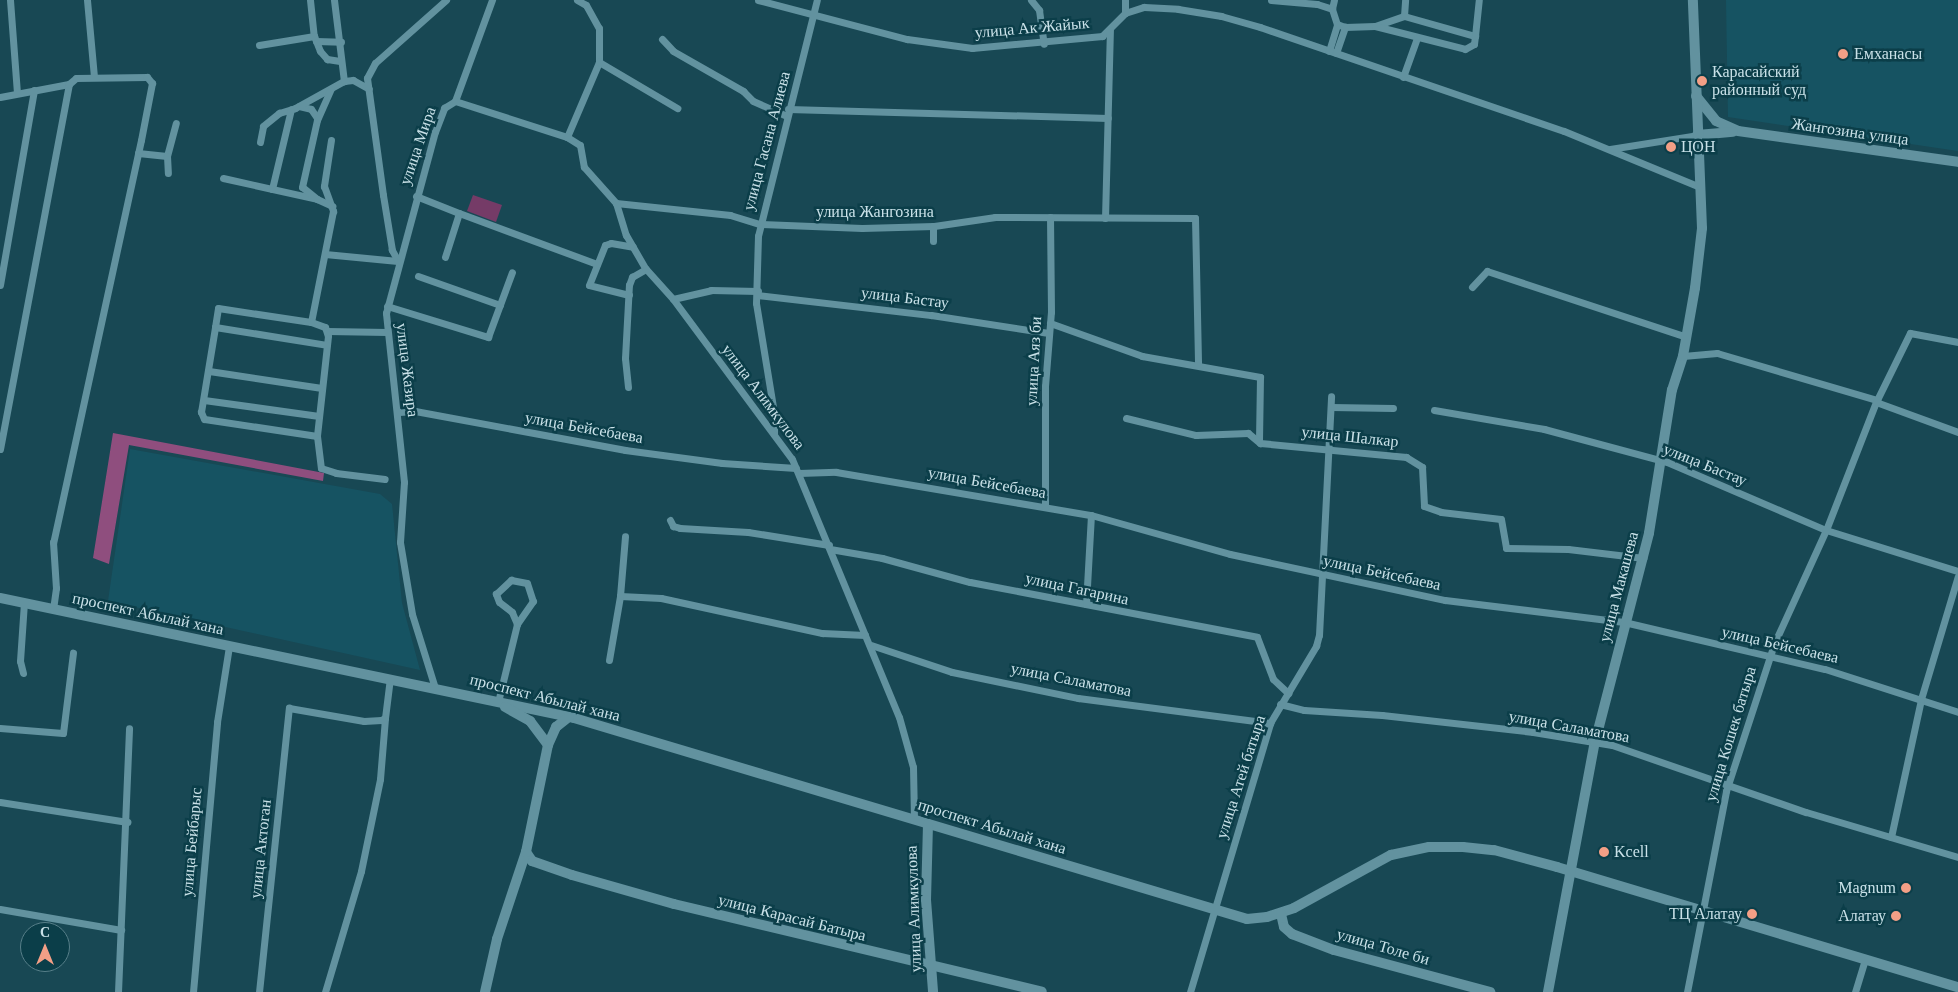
<!DOCTYPE html>
<meta charset="utf-8">
<style>
body{margin:0}
#map{position:relative;width:1958px;height:992px;overflow:hidden;background:#184854;font-family:"Times New Roman",serif}
div>[style]{position:absolute}
[style*='--x']{left:calc(var(--x)*1px);top:calc(var(--y)*1px);width:calc(var(--w)*1px);rotate:calc(var(--a)*1deg)}
.built>*{inset:0;background:#165362}
.green>*{inset:0;background:#753b67}
.forest>*{inset:0;background:#8f4e7e}
.street>*{height:7px;margin:-3.5px;padding:0 3.5px;transform-origin:3.5px;border-radius:3.5px;background:#62929f}
.secondary>*{height:10px;margin:-5px;padding:0 5px;transform-origin:5px;border-radius:5px;background:#62929f}
.dots>*{width:14px;height:14px;translate:-50% -50%;box-sizing:border-box;border:2px solid #0b3e49;border-radius:50%}
span{translate:-50% -50%;white-space:nowrap;text-align:center;line-height:1.15;-webkit-text-stroke:5px #0b3e49;paint-order:stroke}
.street-label{font-size:16px;color:#c9e1e8}
.poi-label{font-size:16px;color:#c9e1e8}
.left{translate:0 -50%;text-align:left}
.right{translate:-100% -50%;text-align:right}
.north{position:absolute;left:20px;top:922px;width:50px;height:50px;box-sizing:border-box;background:#0b3e49;border:1px solid #577f89;border-radius:50%;rotate:0deg;font-size:14px;font-weight:700;line-height:20px;text-align:center;color:#c9e1e8}
.north::after{content:'';display:block;margin:auto;width:18px;height:22px;background:#f39f86;clip-path:polygon(50% 0,100% 100%,50% 72%,0 100%)}
</style>
<div id="map">
<div class="built">
<div style="clip-path:polygon(1726px 0,1958px 0,1958px 151px,1728px 117px)"></div>
<div style="clip-path:polygon(130px 449px,380px 494px,392px 504px,402px 603px,420px 670px,108px 601px)"></div>
</div>
<div class="green">
<div style="clip-path:polygon(473px 195px,502px 205px,496px 222px,467px 211px)"></div>
</div>
<div class="forest">
<div style="clip-path:polygon(113px 433px,324px 473px,323px 481px,129px 445px,109px 564px,93px 558px)"></div>
</div>
<div class="street">
<div style="--x:10;--y:0;--w:93;--a:85.7"></div>
<div style="--x:87;--y:0;--w:77;--a:84.8"></div>
<div style="--x:310;--y:0;--w:36;--a:84"></div>
<div style="--x:314;--y:36;--w:16;--a:68"></div>
<div style="--x:320;--y:51;--w:11;--a:49"></div>
<div style="--x:327;--y:59;--w:13;--a:9"></div>
<div style="--x:334;--y:0;--w:82;--a:83"></div>
<div style="--x:577;--y:0;--w:10;--a:29"></div>
<div style="--x:586;--y:5;--w:26;--a:61"></div>
<div style="--x:599;--y:28;--w:34;--a:90"></div>
<div style="--x:758;--y:0;--w:154;--a:14.7"></div>
<div style="--x:907;--y:39;--w:66;--a:7.9"></div>
<div style="--x:972;--y:48;--w:131;--a:-5.3"></div>
<div style="--x:1102;--y:36;--w:33;--a:-45"></div>
<div style="--x:1031;--y:0;--w:13;--a:51"></div>
<div style="--x:1039;--y:10;--w:34;--a:82"></div>
<div style="--x:1271;--y:0;--w:46;--a:5"></div>
<div style="--x:1317;--y:4;--w:16;--a:18"></div>
<div style="--x:1334;--y:0;--w:9;--a:103"></div>
<div style="--x:1332;--y:9;--w:16;--a:72"></div>
<div style="--x:1337;--y:24;--w:9;--a:21"></div>
<div style="--x:1345;--y:27;--w:30;--a:-2"></div>
<div style="--x:1375;--y:26;--w:31;--a:-19"></div>
<div style="--x:1404;--y:16;--w:16;--a:-86"></div>
<div style="--x:1125;--y:13;--w:20;--a:-18"></div>
<div style="--x:1144;--y:7;--w:34;--a:3"></div>
<div style="--x:1178;--y:9;--w:44;--a:9.2"></div>
<div style="--x:1221;--y:16;--w:41;--a:15.8"></div>
<div style="--x:1260;--y:27;--w:321;--a:18.9"></div>
<div style="--x:1564;--y:131;--w:147;--a:22.4"></div>
<div style="--x:1125;--y:13;--w:13;--a:-90"></div>
<div style="--x:1404;--y:16;--w:74;--a:15.7"></div>
<div style="--x:1475;--y:36;--w:36;--a:-84"></div>
<div style="--x:1375;--y:26;--w:93;--a:14.3"></div>
<div style="--x:1465;--y:49;--w:10;--a:-29"></div>
<div style="--x:1474;--y:44;--w:8;--a:-83"></div>
<div style="--x:662;--y:39;--w:16;--a:47"></div>
<div style="--x:673;--y:51;--w:81;--a:29.7"></div>
<div style="--x:743;--y:91;--w:14;--a:45"></div>
<div style="--x:753;--y:101;--w:37;--a:24"></div>
<div style="--x:316;--y:41;--w:25;--a:2"></div>
<div style="--x:259;--y:45;--w:56;--a:-9.3"></div>
<div style="--x:1329;--y:51;--w:28;--a:-73"></div>
<div style="--x:1336;--y:53;--w:28;--a:-71"></div>
<div style="--x:1403;--y:77;--w:41;--a:-70.3"></div>
<div style="--x:0;--y:97;--w:70;--a:-10.7"></div>
<div style="--x:455;--y:101;--w:108;--a:-69.9"></div>
<div style="--x:299;--y:106;--w:12;--a:14"></div>
<div style="--x:311;--y:109;--w:11;--a:56"></div>
<div style="--x:788;--y:109;--w:320;--a:1.6"></div>
<div style="--x:567;--y:137;--w:82;--a:-66.9"></div>
<div style="--x:599;--y:62;--w:91;--a:30.5"></div>
<div style="--x:331;--y:140;--w:47;--a:98.7"></div>
<div style="--x:324;--y:186;--w:27;--a:70"></div>
<div style="--x:333;--y:211;--w:113;--a:101.2"></div>
<div style="--x:311;--y:322;--w:15;--a:20"></div>
<div style="--x:325;--y:327;--w:9;--a:72"></div>
<div style="--x:328;--y:336;--w:101;--a:96.3"></div>
<div style="--x:317;--y:436;--w:32;--a:83"></div>
<div style="--x:321;--y:468;--w:16;--a:18"></div>
<div style="--x:336;--y:473;--w:49;--a:7"></div>
<div style="--x:260;--y:142;--w:16;--a:-79"></div>
<div style="--x:263;--y:126;--w:21;--a:-39"></div>
<div style="--x:279;--y:113;--w:17;--a:-17"></div>
<div style="--x:295;--y:108;--w:56;--a:-28.9"></div>
<div style="--x:344;--y:81;--w:9;--a:-6"></div>
<div style="--x:353;--y:80;--w:18;--a:29"></div>
<div style="--x:1610;--y:149;--w:88;--a:-9.1"></div>
<div style="--x:138;--y:153;--w:29;--a:6"></div>
<div style="--x:167;--y:156;--w:34;--a:-75"></div>
<div style="--x:167;--y:156;--w:17;--a:87"></div>
<div style="--x:223;--y:178;--w:96;--a:12.6"></div>
<div style="--x:317;--y:199;--w:17;--a:25"></div>
<div style="--x:272;--y:189;--w:82;--a:-76.6"></div>
<div style="--x:416;--y:196;--w:46;--a:21.6"></div>
<div style="--x:459;--y:213;--w:46;--a:107.7"></div>
<div style="--x:317;--y:199;--w:19;--a:-141"></div>
<div style="--x:302;--y:187;--w:69;--a:-77.4"></div>
<div style="--x:317;--y:120;--w:34;--a:-66"></div>
<div style="--x:616;--y:203;--w:115;--a:6"></div>
<div style="--x:730;--y:215;--w:31;--a:17"></div>
<div style="--x:760;--y:224;--w:102;--a:2.2"></div>
<div style="--x:862;--y:228;--w:72;--a:-1.6"></div>
<div style="--x:934;--y:226;--w:62;--a:-8.4"></div>
<div style="--x:995;--y:217;--w:200;--a:0.3"></div>
<div style="--x:1195;--y:218;--w:146;--a:88.8"></div>
<div style="--x:459;--y:213;--w:147;--a:20.3"></div>
<div style="--x:1105;--y:218;--w:188;--a:-88.5"></div>
<div style="--x:933;--y:241;--w:15;--a:-90"></div>
<div style="--x:325;--y:254;--w:73;--a:5.5"></div>
<div style="--x:398;--y:261;--w:13;--a:-119"></div>
<div style="--x:392;--y:250;--w:56;--a:-99.3"></div>
<div style="--x:383;--y:195;--w:118;--a:-97.8"></div>
<div style="--x:367;--y:78;--w:17;--a:-62"></div>
<div style="--x:375;--y:63;--w:95;--a:-41.6"></div>
<div style="--x:418;--y:276;--w:87;--a:19.5"></div>
<div style="--x:0;--y:285;--w:198;--a:-80.1"></div>
<div style="--x:1472;--y:287;--w:22;--a:-47"></div>
<div style="--x:1487;--y:271;--w:210;--a:18.3"></div>
<div style="--x:629;--y:295;--w:41;--a:-166"></div>
<div style="--x:589;--y:285;--w:43;--a:-68.2"></div>
<div style="--x:605;--y:245;--w:6;--a:-18"></div>
<div style="--x:611;--y:243;--w:22;--a:10"></div>
<div style="--x:757;--y:295;--w:175;--a:6.6"></div>
<div style="--x:931;--y:315;--w:119;--a:8.7"></div>
<div style="--x:673;--y:299;--w:39;--a:-13"></div>
<div style="--x:711;--y:290;--w:47;--a:1.2"></div>
<div style="--x:387;--y:306;--w:106;--a:17.1"></div>
<div style="--x:488;--y:337;--w:69;--a:-69.7"></div>
<div style="--x:1050;--y:323;--w:98;--a:19.7"></div>
<div style="--x:1142;--y:356;--w:120;--a:10.1"></div>
<div style="--x:1260;--y:377;--w:63;--a:90.9"></div>
<div style="--x:215;--y:327;--w:19;--a:-81"></div>
<div style="--x:218;--y:308;--w:94;--a:8.6"></div>
<div style="--x:327;--y:331;--w:60;--a:1"></div>
<div style="--x:1683;--y:356;--w:34;--a:-5"></div>
<div style="--x:1717;--y:353;--w:167;--a:16.4"></div>
<div style="--x:209;--y:371;--w:114;--a:8.6"></div>
<div style="--x:628;--y:387;--w:29;--a:-96"></div>
<div style="--x:625;--y:358;--w:73;--a:-86.9"></div>
<div style="--x:629;--y:285;--w:9;--a:-69"></div>
<div style="--x:632;--y:277;--w:16;--a:-30"></div>
<div style="--x:204;--y:400;--w:116;--a:7.9"></div>
<div style="--x:1876;--y:402;--w:87;--a:20.1"></div>
<div style="--x:1331;--y:407;--w:62;--a:0.9"></div>
<div style="--x:1434;--y:410;--w:112;--a:9.8"></div>
<div style="--x:1544;--y:429;--w:127;--a:15"></div>
<div style="--x:1667;--y:462;--w:173;--a:23.2"></div>
<div style="--x:1826;--y:530;--w:138;--a:17.3"></div>
<div style="--x:399;--y:412;--w:16;--a:-4"></div>
<div style="--x:415;--y:411;--w:214;--a:10.5"></div>
<div style="--x:625;--y:450;--w:98;--a:7.6"></div>
<div style="--x:722;--y:463;--w:74;--a:3.9"></div>
<div style="--x:1126;--y:418;--w:72;--a:13.7"></div>
<div style="--x:1196;--y:435;--w:52;--a:-2.2"></div>
<div style="--x:1248;--y:433;--w:16;--a:40"></div>
<div style="--x:1260;--y:443;--w:147;--a:5.5"></div>
<div style="--x:1406;--y:457;--w:19;--a:32"></div>
<div style="--x:1422;--y:467;--w:39;--a:87"></div>
<div style="--x:1424;--y:506;--w:18;--a:19"></div>
<div style="--x:1441;--y:512;--w:60;--a:6.7"></div>
<div style="--x:1501;--y:519;--w:29;--a:80"></div>
<div style="--x:1506;--y:548;--w:62;--a:0.9"></div>
<div style="--x:1568;--y:549;--w:76;--a:6.8"></div>
<div style="--x:774;--y:434;--w:21;--a:-90"></div>
<div style="--x:774;--y:413;--w:111;--a:-99.3"></div>
<div style="--x:756;--y:303;--w:67;--a:-88.3"></div>
<div style="--x:758;--y:236;--w:243;--a:-76"></div>
<div style="--x:317;--y:436;--w:114;--a:-171.4"></div>
<div style="--x:204;--y:419;--w:8;--a:-113"></div>
<div style="--x:201;--y:412;--w:86;--a:-80.6"></div>
<div style="--x:215;--y:327;--w:113;--a:9.1"></div>
<div style="--x:0;--y:449;--w:371;--a:-79.3"></div>
<div style="--x:69;--y:84;--w:9;--a:-41"></div>
<div style="--x:76;--y:78;--w:71;--a:-0.8"></div>
<div style="--x:147;--y:77;--w:8;--a:50"></div>
<div style="--x:152;--y:83;--w:58;--a:100.9"></div>
<div style="--x:141;--y:140;--w:412;--a:102.3"></div>
<div style="--x:53;--y:542;--w:46;--a:86.3"></div>
<div style="--x:56;--y:588;--w:21;--a:98"></div>
<div style="--x:799;--y:473;--w:37;--a:-2"></div>
<div style="--x:836;--y:472;--w:259;--a:9.6"></div>
<div style="--x:1091;--y:515;--w:144;--a:15.7"></div>
<div style="--x:1230;--y:554;--w:220;--a:12.1"></div>
<div style="--x:1445;--y:600;--w:180;--a:7"></div>
<div style="--x:1624;--y:622;--w:206;--a:13.2"></div>
<div style="--x:1825;--y:669;--w:140;--a:17.9"></div>
<div style="--x:1045;--y:507;--w:121;--a:-90"></div>
<div style="--x:1045;--y:386;--w:74;--a:-85.4"></div>
<div style="--x:1051;--y:312;--w:95;--a:-90.6"></div>
<div style="--x:670;--y:520;--w:7;--a:63"></div>
<div style="--x:673;--y:526;--w:7;--a:16"></div>
<div style="--x:680;--y:528;--w:68;--a:3.4"></div>
<div style="--x:748;--y:532;--w:82;--a:9.1"></div>
<div style="--x:830;--y:549;--w:53;--a:9.8"></div>
<div style="--x:882;--y:558;--w:91;--a:15.3"></div>
<div style="--x:970;--y:582;--w:292;--a:10.8"></div>
<div style="--x:1257;--y:637;--w:45;--a:69.1"></div>
<div style="--x:1273;--y:679;--w:21;--a:43"></div>
<div style="--x:620;--y:596;--w:41;--a:2.8"></div>
<div style="--x:661;--y:598;--w:165;--a:12.3"></div>
<div style="--x:822;--y:633;--w:43;--a:2.7"></div>
<div style="--x:1086;--y:604;--w:89;--a:-86.8"></div>
<div style="--x:871;--y:645;--w:85;--a:18.4"></div>
<div style="--x:952;--y:672;--w:129;--a:11.7"></div>
<div style="--x:1078;--y:698;--w:194;--a:7.4"></div>
<div style="--x:609;--y:660;--w:65;--a:-80.2"></div>
<div style="--x:620;--y:596;--w:60;--a:-85.2"></div>
<div style="--x:23;--y:673;--w:12;--a:-104"></div>
<div style="--x:20;--y:661;--w:58;--a:-86.1"></div>
<div style="--x:435;--y:688;--w:77;--a:-107.3"></div>
<div style="--x:412;--y:614;--w:73;--a:-99.5"></div>
<div style="--x:400;--y:542;--w:60;--a:-86.2"></div>
<div style="--x:404;--y:482;--w:170;--a:-96.1"></div>
<div style="--x:386;--y:313;--w:188;--a:-74.9"></div>
<div style="--x:435;--y:132;--w:26;--a:-69"></div>
<div style="--x:444;--y:108;--w:13;--a:-32"></div>
<div style="--x:455;--y:101;--w:118;--a:17.8"></div>
<div style="--x:567;--y:137;--w:15;--a:32"></div>
<div style="--x:580;--y:145;--w:22;--a:80"></div>
<div style="--x:584;--y:167;--w:48;--a:48.4"></div>
<div style="--x:616;--y:203;--w:34;--a:73"></div>
<div style="--x:626;--y:235;--w:39;--a:60"></div>
<div style="--x:646;--y:269;--w:40;--a:48"></div>
<div style="--x:673;--y:299;--w:199;--a:53.4"></div>
<div style="--x:792;--y:459;--w:279;--a:67.5"></div>
<div style="--x:899;--y:717;--w:52;--a:74.4"></div>
<div style="--x:913;--y:767;--w:52;--a:88.9"></div>
<div style="--x:498;--y:702;--w:80;--a:-76.3"></div>
<div style="--x:517;--y:624;--w:13;--a:-113"></div>
<div style="--x:512;--y:612;--w:16;--a:-142"></div>
<div style="--x:499;--y:602;--w:9;--a:-111"></div>
<div style="--x:496;--y:594;--w:21;--a:-43"></div>
<div style="--x:511;--y:580;--w:16;--a:11"></div>
<div style="--x:527;--y:583;--w:19;--a:72"></div>
<div style="--x:533;--y:601;--w:28;--a:125"></div>
<div style="--x:1280;--y:704;--w:25;--a:14"></div>
<div style="--x:1304;--y:710;--w:78;--a:3.7"></div>
<div style="--x:1382;--y:715;--w:152;--a:6.4"></div>
<div style="--x:1533;--y:732;--w:80;--a:9.3"></div>
<div style="--x:1612;--y:745;--w:205;--a:19.1"></div>
<div style="--x:1806;--y:812;--w:159;--a:16.5"></div>
<div style="--x:0;--y:728;--w:63;--a:4.5"></div>
<div style="--x:63;--y:733;--w:81;--a:-82.9"></div>
<div style="--x:0;--y:802;--w:129;--a:8.9"></div>
<div style="--x:1891;--y:837;--w:141;--a:-77.7"></div>
<div style="--x:1921;--y:699;--w:128;--a:-73.3"></div>
<div style="--x:0;--y:909;--w:123;--a:9.8"></div>
<div style="--x:118;--y:992;--w:264;--a:-87.6"></div>
<div style="--x:193;--y:992;--w:271;--a:-84.9"></div>
<div style="--x:217;--y:722;--w:77;--a:-81"></div>
<div style="--x:259;--y:992;--w:286;--a:-84"></div>
<div style="--x:289;--y:708;--w:76;--a:9.8"></div>
<div style="--x:364;--y:721;--w:17;--a:-3"></div>
<div style="--x:381;--y:720;--w:4;--a:-27"></div>
<div style="--x:385;--y:718;--w:40;--a:-82.9"></div>
<div style="--x:325;--y:992;--w:126;--a:-73.4"></div>
<div style="--x:361;--y:871;--w:94;--a:-78.3"></div>
<div style="--x:380;--y:779;--w:61;--a:-85.3"></div>
<div style="--x:1190;--y:992;--w:281;--a:-73.4"></div>
<div style="--x:1270;--y:723;--w:90;--a:-59.1"></div>
<div style="--x:1316;--y:646;--w:11;--a:-75"></div>
<div style="--x:1319;--y:635;--w:239;--a:-87.1"></div>
<div style="--x:1687;--y:992;--w:205;--a:-79"></div>
<div style="--x:1726;--y:791;--w:155;--a:-71.9"></div>
<div style="--x:1774;--y:644;--w:125;--a:-65.5"></div>
<div style="--x:1826;--y:530;--w:137;--a:-68.7"></div>
<div style="--x:1876;--y:402;--w:77;--a:-63.8"></div>
<div style="--x:1910;--y:333;--w:49;--a:10.6"></div>
<div style="--x:1855;--y:992;--w:34;--a:-73"></div>
</div>
<div class="secondary">
<div style="--x:1696;--y:96;--w:32;--a:51"></div>
<div style="--x:1716;--y:121;--w:24;--a:24"></div>
<div style="--x:1738;--y:131;--w:222;--a:8"></div>
<div style="--x:1697;--y:135;--w:36;--a:-5"></div>
<div style="--x:0;--y:598;--w:586;--a:11.81"></div>
<div style="--x:574;--y:718;--w:702;--a:16.63"></div>
<div style="--x:1247;--y:919;--w:20;--a:-6"></div>
<div style="--x:1267;--y:917;--w:28;--a:-18"></div>
<div style="--x:1294;--y:908;--w:111;--a:-28.7"></div>
<div style="--x:1391;--y:855;--w:39;--a:-12"></div>
<div style="--x:1429;--y:847;--w:34;--a:0"></div>
<div style="--x:1463;--y:847;--w:31;--a:6"></div>
<div style="--x:1494;--y:850;--w:65;--a:15.1"></div>
<div style="--x:1557;--y:867;--w:419;--a:16.7"></div>
<div style="--x:505;--y:707;--w:29;--a:29"></div>
<div style="--x:530;--y:721;--w:30;--a:53"></div>
<div style="--x:928;--y:824;--w:76;--a:91.5"></div>
<div style="--x:926;--y:900;--w:92;--a:85.6"></div>
<div style="--x:526;--y:852;--w:11;--a:56"></div>
<div style="--x:532;--y:861;--w:42;--a:19.3"></div>
<div style="--x:572;--y:875;--w:106;--a:15.9"></div>
<div style="--x:674;--y:904;--w:378;--a:13.4"></div>
<div style="--x:1281;--y:914;--w:13;--a:77"></div>
<div style="--x:1284;--y:927;--w:11;--a:41"></div>
<div style="--x:1292;--y:934;--w:45;--a:20.9"></div>
<div style="--x:1334;--y:950;--w:162;--a:15.1"></div>
<div style="--x:485;--y:992;--w:54;--a:-77.2"></div>
<div style="--x:497;--y:939;--w:92;--a:-71.6"></div>
<div style="--x:526;--y:852;--w:109;--a:-78.4"></div>
<div style="--x:548;--y:745;--w:20;--a:-66"></div>
<div style="--x:556;--y:727;--w:16;--a:-38"></div>
<div style="--x:1548;--y:992;--w:254;--a:-79.4"></div>
<div style="--x:1595;--y:742;--w:216;--a:-75.5"></div>
<div style="--x:1649;--y:533;--w:145;--a:-80.9"></div>
<div style="--x:1672;--y:390;--w:36;--a:-72"></div>
<div style="--x:1683;--y:356;--w:69;--a:-80"></div>
<div style="--x:1695;--y:288;--w:60;--a:-83.3"></div>
<div style="--x:1702;--y:228;--w:228;--a:-92.3"></div>
</div>
<div class="dots">
<div style="left:1843px;top:54px;background:#f39f86"></div>
<div style="left:1702px;top:81px;background:#f39f86"></div>
<div style="left:1671px;top:147px;background:#f39f86"></div>
<div style="left:1604px;top:852px;background:#f39f86"></div>
<div style="left:1906px;top:888px;background:#f39f86"></div>
<div style="left:1752px;top:914px;background:#f39f86"></div>
<div style="left:1896px;top:916px;background:#f39f86"></div>
</div>
<div class="street-label">
<span style="left:1032px;top:28px;rotate:-5deg">улица Ак Жайык</span>
<span style="left:1850px;top:132px;rotate:8deg">Жангозина улица</span>
<span style="left:767px;top:141px;rotate:-75deg">улица Гасана Алиева</span>
<span style="left:418px;top:146px;rotate:-71deg">улица Мира</span>
<span style="left:875px;top:212px">улица Жангозина</span>
<span style="left:905px;top:298px;rotate:7deg">улица Бастау</span>
<span style="left:1034px;top:361px;rotate:-87deg">улица Аяз би</span>
<span style="left:407px;top:370px;rotate:83deg">улица Жазира</span>
<span style="left:763px;top:397px;rotate:53deg">улица Алимкулова</span>
<span style="left:584px;top:428px;rotate:10deg">улица Бейсебаева</span>
<span style="left:1350px;top:437px;rotate:6deg">улица Шалкар</span>
<span style="left:1705px;top:465px;rotate:22deg">улица Бастау</span>
<span style="left:987px;top:483px;rotate:10deg">улица Бейсебаева</span>
<span style="left:1382px;top:573px;rotate:12deg">улица Бейсебаева</span>
<span style="left:1619px;top:587px;rotate:-75deg">улица Макашева</span>
<span style="left:1077px;top:589px;rotate:12deg">улица Гагарина</span>
<span style="left:148px;top:614px;rotate:12deg">проспект Абылай хана</span>
<span style="left:1780px;top:645px;rotate:13deg">улица Бейсебаева</span>
<span style="left:1071px;top:680px;rotate:11deg">улица Саламатова</span>
<span style="left:545px;top:698px;rotate:14deg">проспект Абылай хана</span>
<span style="left:1569px;top:727px;rotate:10deg">улица Саламатова</span>
<span style="left:1731px;top:734px;rotate:-73deg">улица Кошек батыра</span>
<span style="left:1241px;top:777px;rotate:-72deg">улица Атей батыра</span>
<span style="left:992px;top:827px;rotate:17deg">проспект Абылай хана</span>
<span style="left:192px;top:842px;rotate:-85deg">улица Бейбарыс</span>
<span style="left:261px;top:849px;rotate:-84deg">улица Актоган</span>
<span style="left:914px;top:909px;rotate:-92deg">улица Алимкулова</span>
<span style="left:792px;top:918px;rotate:14deg">улица Карасай Батыра</span>
<span style="left:1383px;top:947px;rotate:16deg">улица Толе би</span>
</div>
<div class="poi-label">
<span class="left" style="left:1854px;top:54px">Емханасы</span>
<span class="left" style="left:1712px;top:81px">Карасайский<br>районный суд</span>
<span class="left" style="left:1681px;top:147px">ЦОН</span>
<span class="left" style="left:1614px;top:852px">Kcell</span>
<span class="right" style="left:1896px;top:888px">Magnum</span>
<span class="right" style="left:1742px;top:914px">ТЦ Алатау</span>
<span class="right" style="left:1886px;top:916px">Алатау</span>
</div>
<div class="north">С</div>
</div>
